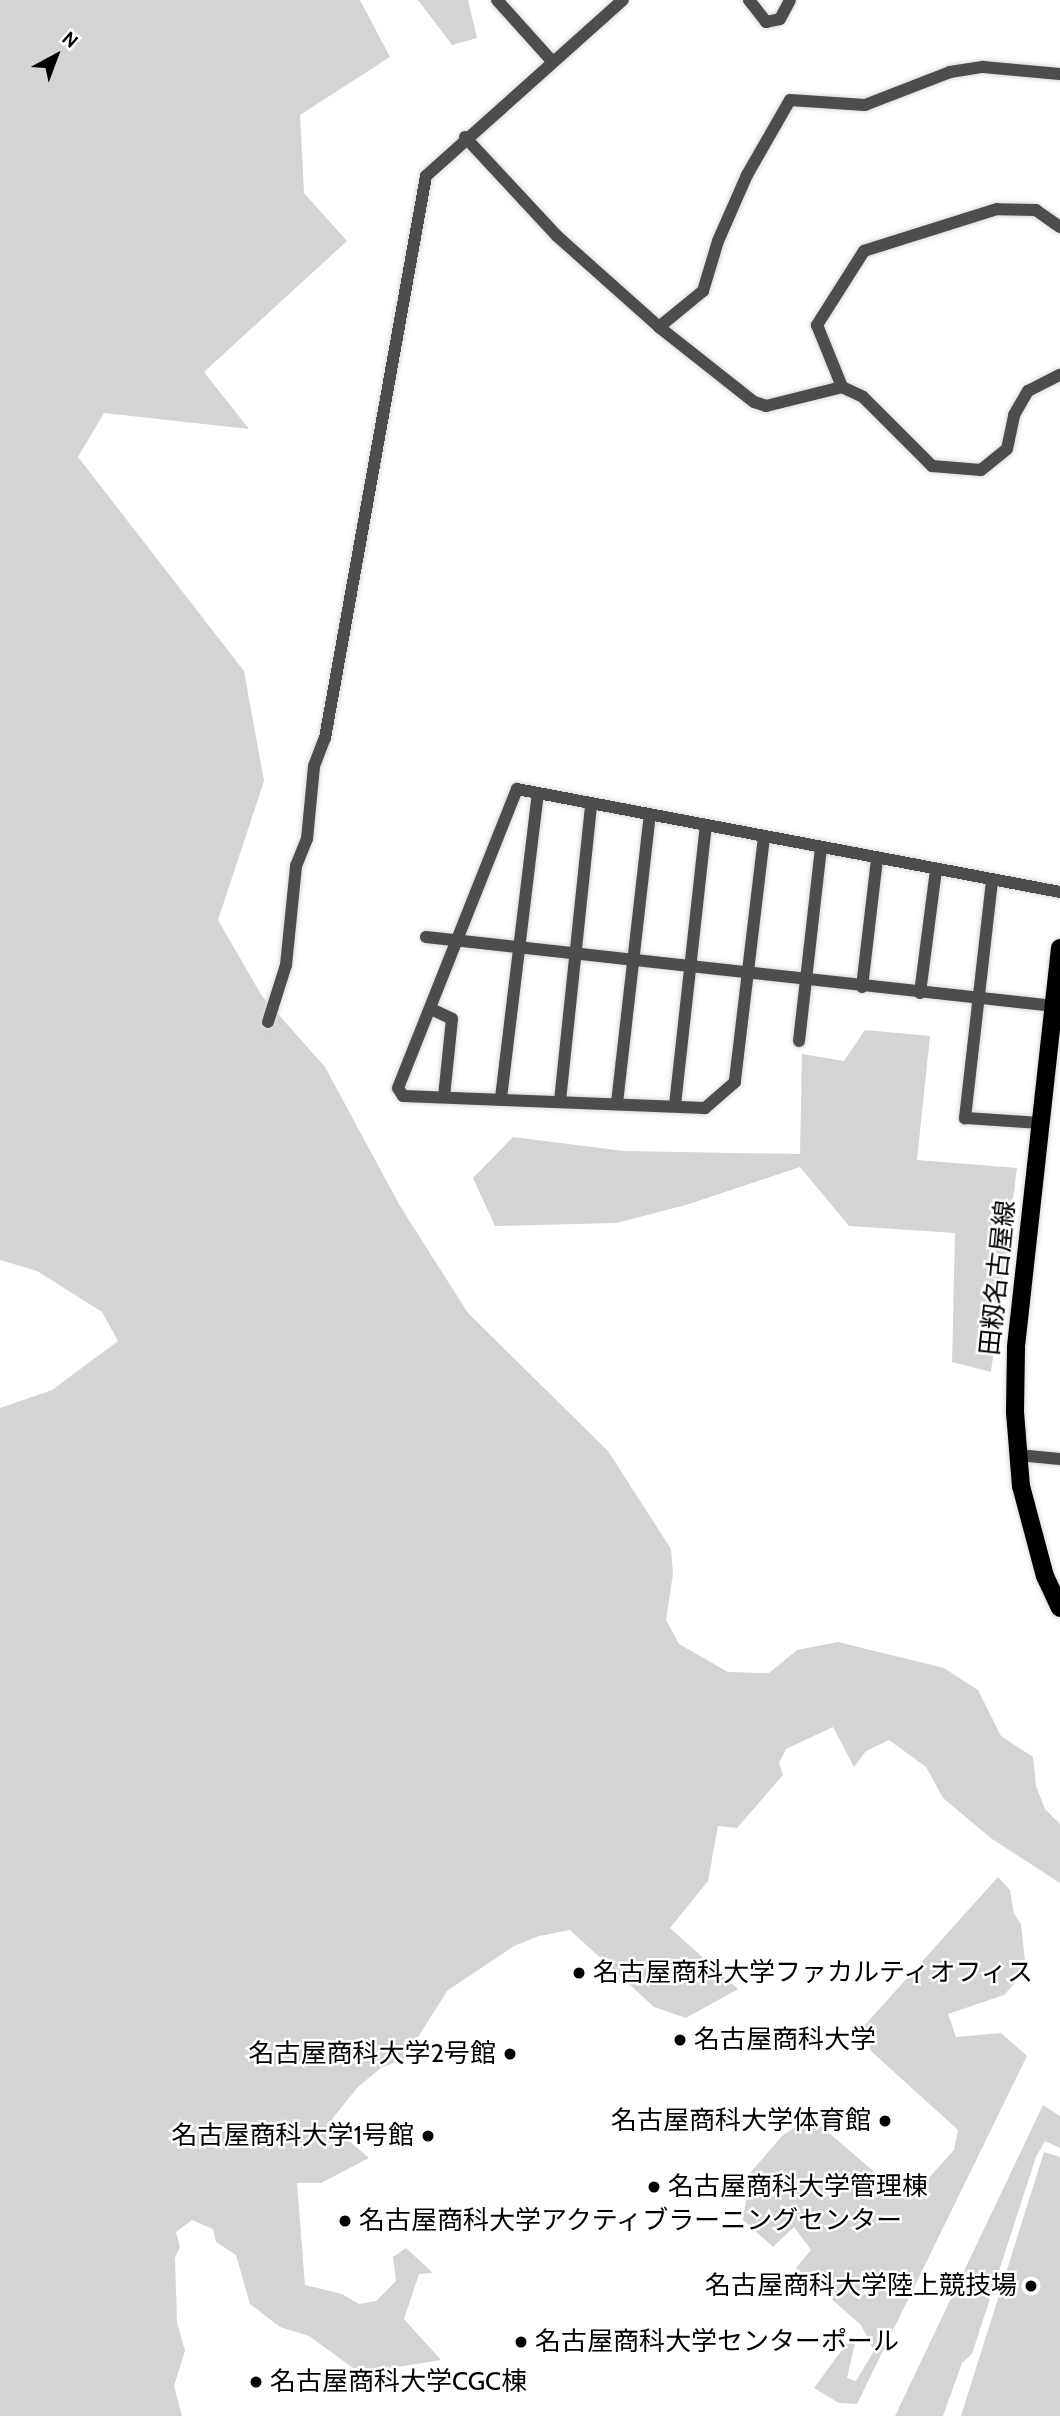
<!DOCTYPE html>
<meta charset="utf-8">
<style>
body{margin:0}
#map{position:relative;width:1060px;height:2416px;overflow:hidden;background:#fff;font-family:Cabin,"Noto Sans JP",sans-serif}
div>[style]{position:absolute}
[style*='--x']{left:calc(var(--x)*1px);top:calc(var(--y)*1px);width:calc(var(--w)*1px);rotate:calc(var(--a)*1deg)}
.green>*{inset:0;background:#d4d4d4}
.roads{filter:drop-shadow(0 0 2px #dbdbdb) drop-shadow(0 0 2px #dbdbdb)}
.minor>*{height:12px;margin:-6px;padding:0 6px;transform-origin:6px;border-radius:6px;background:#4d4d4d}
.major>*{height:18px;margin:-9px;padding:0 9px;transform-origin:9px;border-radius:9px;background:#000}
.dots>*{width:19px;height:19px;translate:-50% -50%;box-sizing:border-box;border:4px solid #fff;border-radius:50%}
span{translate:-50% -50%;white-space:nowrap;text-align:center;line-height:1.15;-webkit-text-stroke:5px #fff;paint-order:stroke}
.street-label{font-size:26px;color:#000}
.poi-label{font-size:26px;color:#000}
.left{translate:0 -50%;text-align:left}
.right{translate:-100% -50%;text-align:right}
.north{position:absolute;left:21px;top:21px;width:70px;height:70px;-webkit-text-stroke:5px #fff;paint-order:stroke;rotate:41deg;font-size:19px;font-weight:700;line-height:28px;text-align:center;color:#000}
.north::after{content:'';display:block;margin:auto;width:24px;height:32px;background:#000;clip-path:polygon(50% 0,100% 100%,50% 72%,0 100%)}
</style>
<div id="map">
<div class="green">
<div style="clip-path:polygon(0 0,360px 0,390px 57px,300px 115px,304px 193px,347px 241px,204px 372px,249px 429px,104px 413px,78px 457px,244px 671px,264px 781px,218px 920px,262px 996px,325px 1067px,400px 1206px,468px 1313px,608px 1451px,671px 1549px,673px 1574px,666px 1620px,679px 1644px,728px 1672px,769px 1673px,797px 1650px,838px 1642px,944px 1668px,978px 1690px,1001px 1736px,1033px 1757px,1036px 1786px,1045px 1809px,1060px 1824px,1060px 1883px,992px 1839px,943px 1798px,926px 1767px,889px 1740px,866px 1751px,854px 1767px,833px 1727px,786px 1749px,779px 1763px,783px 1775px,737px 1828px,718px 1826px,708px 1881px,670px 1928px,738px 1989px,686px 2018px,654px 2007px,570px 1930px,539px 1936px,514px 1946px,447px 1991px,405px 2058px,381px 2068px,358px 2087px,332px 2119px,341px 2134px,369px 2158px,321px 2183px,297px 2183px,305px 2285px,342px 2294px,359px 2304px,376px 2301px,396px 2281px,393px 2257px,406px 2248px,433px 2273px,419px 2274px,404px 2319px,441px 2360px,360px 2373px,309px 2336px,280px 2327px,250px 2304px,236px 2255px,216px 2242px,213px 2229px,192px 2220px,176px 2232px,180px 2247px,175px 2258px,177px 2322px,185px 2351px,174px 2386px,182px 2416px,0 2416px,0 1408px,52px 1390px,118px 1341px,102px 1312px,37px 1271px,0 1260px)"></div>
<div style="clip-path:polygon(418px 0,468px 0,477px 38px,452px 45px)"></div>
<div style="clip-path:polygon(865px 1030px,930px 1036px,917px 1160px,1017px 1168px,991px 1372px,952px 1362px,955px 1233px,849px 1226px,800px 1167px,686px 1205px,616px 1223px,495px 1226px,473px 1178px,513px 1137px,624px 1151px,800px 1154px,802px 1054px,844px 1061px)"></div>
<div style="clip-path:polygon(998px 1877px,1010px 1890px,1014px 1914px,1021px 1924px,1026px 1971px,1004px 1995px,948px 2014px,956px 2037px,1001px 2033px,1027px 2056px,857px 2404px,839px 2403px,814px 2388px,852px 2336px,856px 2339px,847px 2378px,856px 2381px,874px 2351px,861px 2325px,796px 2268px,811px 2250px,794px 2227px,773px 2247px,743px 2220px,750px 2173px,783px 2135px,806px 2120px,815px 2121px,899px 2193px,915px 2193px,954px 2150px,958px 2130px,871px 2051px,864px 2026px)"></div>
<div style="clip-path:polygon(1043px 2105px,1060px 2116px,1060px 2148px,1045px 2141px,1036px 2157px,972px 2354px,962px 2363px,943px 2416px,895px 2416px)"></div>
<div style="clip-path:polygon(1044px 2152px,1060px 2157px,1060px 2416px,961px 2416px)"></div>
</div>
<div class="roads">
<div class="minor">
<div style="--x:497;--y:0;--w:81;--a:48"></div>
<div style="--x:749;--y:0;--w:28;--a:52"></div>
<div style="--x:766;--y:22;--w:14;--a:-12"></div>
<div style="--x:780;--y:19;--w:21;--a:-62"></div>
<div style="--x:465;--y:137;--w:135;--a:47.1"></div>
<div style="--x:557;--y:236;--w:137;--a:41.7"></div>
<div style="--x:659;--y:327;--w:121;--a:38.3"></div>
<div style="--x:754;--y:402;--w:13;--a:18"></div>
<div style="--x:766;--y:406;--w:78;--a:-14"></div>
<div style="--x:1060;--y:227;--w:29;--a:-145"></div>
<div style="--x:1036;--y:210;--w:39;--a:-179"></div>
<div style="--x:997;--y:209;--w:139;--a:162.5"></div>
<div style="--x:864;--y:251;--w:88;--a:122.4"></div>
<div style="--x:817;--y:325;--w:67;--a:68"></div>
<div style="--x:842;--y:387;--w:23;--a:25"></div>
<div style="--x:863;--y:397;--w:98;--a:45"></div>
<div style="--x:932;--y:466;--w:49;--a:4.7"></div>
<div style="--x:981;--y:470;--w:33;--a:-39"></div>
<div style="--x:1007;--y:449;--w:35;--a:-78"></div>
<div style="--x:1014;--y:415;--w:28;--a:-60"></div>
<div style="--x:1028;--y:391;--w:36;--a:-27"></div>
<div style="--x:659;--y:327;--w:57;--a:-39.3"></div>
<div style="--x:703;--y:291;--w:52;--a:-73.3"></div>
<div style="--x:718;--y:241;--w:72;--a:-66.3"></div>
<div style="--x:747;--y:175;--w:86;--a:-60.2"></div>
<div style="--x:790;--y:100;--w:75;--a:3.8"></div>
<div style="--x:865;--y:105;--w:91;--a:-21.2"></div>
<div style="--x:950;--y:72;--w:33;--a:-9"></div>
<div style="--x:983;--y:67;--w:77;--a:5.2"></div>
<div style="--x:764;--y:837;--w:247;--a:96.8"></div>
<div style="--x:735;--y:1082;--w:40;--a:139"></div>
<div style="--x:705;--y:1108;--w:302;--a:-177.7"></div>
<div style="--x:403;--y:1096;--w:9;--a:-122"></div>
<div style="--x:398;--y:1088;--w:322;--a:-68.3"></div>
<div style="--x:517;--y:789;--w:553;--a:10.74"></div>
<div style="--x:992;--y:881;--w:239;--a:96.5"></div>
<div style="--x:965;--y:1118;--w:76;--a:3.8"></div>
<div style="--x:426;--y:937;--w:632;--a:6.27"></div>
<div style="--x:862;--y:987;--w:129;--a:-83.3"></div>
<div style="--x:920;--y:993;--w:124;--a:-82.6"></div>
<div style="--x:431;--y:1009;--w:23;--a:25"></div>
<div style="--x:452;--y:1019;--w:78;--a:95.9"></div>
<div style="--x:268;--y:1022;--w:60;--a:-72.5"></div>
<div style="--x:286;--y:965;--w:100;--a:-84.2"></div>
<div style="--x:296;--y:866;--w:29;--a:-68"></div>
<div style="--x:307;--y:839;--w:73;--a:-84.5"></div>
<div style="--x:314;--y:766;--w:30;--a:-69"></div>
<div style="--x:325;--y:738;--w:571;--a:-79.81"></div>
<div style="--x:426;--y:176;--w:264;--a:-41.8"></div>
<div style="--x:799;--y:1041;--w:193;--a:-83.5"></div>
<div style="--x:501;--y:1098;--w:306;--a:-83.1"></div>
<div style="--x:560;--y:1101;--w:299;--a:-84"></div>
<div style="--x:617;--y:1103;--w:290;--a:-83.5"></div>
<div style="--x:675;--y:1105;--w:281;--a:-83.7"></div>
<div style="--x:1018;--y:1455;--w:42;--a:5.4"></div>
</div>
<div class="major">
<div style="--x:1060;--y:948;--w:402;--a:96.3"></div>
<div style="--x:1016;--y:1348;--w:64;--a:90.9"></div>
<div style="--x:1015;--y:1412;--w:74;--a:85.4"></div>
<div style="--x:1021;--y:1486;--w:93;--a:75.1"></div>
<div style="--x:1045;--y:1576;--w:35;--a:65"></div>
</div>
</div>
<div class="dots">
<div style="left:579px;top:1973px;background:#000"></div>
<div style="left:680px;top:2040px;background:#000"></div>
<div style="left:510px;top:2054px;background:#000"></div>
<div style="left:885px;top:2121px;background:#000"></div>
<div style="left:428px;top:2136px;background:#000"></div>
<div style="left:654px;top:2187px;background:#000"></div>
<div style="left:345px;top:2221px;background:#000"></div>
<div style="left:1031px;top:2286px;background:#000"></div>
<div style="left:521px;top:2342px;background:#000"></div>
<div style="left:256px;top:2382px;background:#000"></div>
</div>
<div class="street-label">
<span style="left:998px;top:1278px;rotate:-84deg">田籾名古屋線</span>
</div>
<div class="poi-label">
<span class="left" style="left:593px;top:1973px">名古屋商科大学ファカルティオフィス</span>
<span class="left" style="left:694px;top:2040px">名古屋商科大学</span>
<span class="right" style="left:496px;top:2054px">名古屋商科大学2号館</span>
<span class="right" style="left:871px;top:2121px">名古屋商科大学体育館</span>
<span class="right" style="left:414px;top:2136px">名古屋商科大学1号館</span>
<span class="left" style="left:668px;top:2187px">名古屋商科大学管理棟</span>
<span class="left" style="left:359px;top:2221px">名古屋商科大学アクティブラーニングセンター</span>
<span class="right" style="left:1017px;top:2286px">名古屋商科大学陸上競技場</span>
<span class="left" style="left:535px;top:2342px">名古屋商科大学センターポール</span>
<span class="left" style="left:270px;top:2382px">名古屋商科大学CGC棟</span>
</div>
<div class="north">N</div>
</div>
